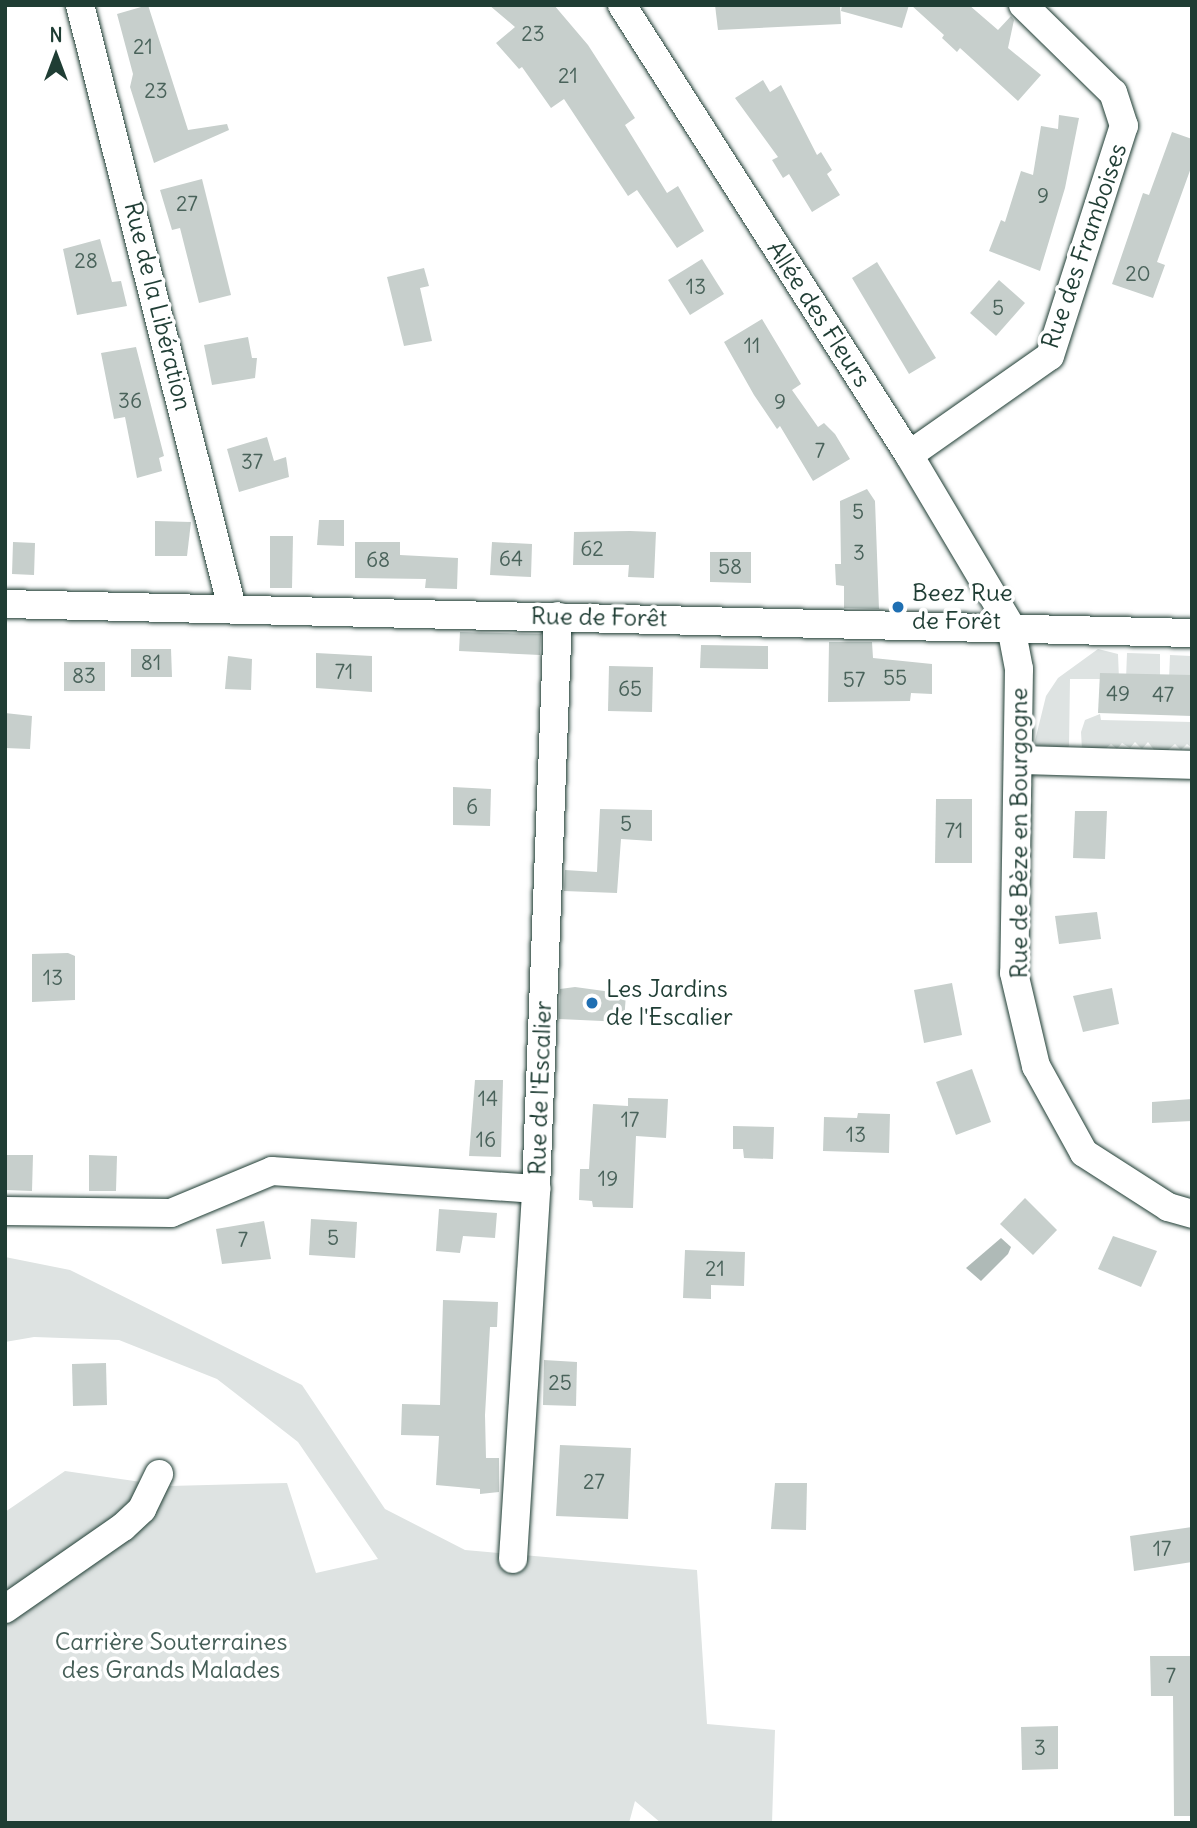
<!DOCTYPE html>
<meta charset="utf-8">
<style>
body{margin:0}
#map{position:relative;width:1197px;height:1828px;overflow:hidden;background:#fff;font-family:Delius,sans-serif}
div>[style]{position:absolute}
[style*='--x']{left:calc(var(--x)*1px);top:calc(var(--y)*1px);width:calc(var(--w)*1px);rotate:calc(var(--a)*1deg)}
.green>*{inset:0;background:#dee3e2}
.water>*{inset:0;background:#afbab7}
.building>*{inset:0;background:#c7cfcc}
.roads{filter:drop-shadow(0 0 2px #1f3d34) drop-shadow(0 0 2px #1f3d34)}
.minor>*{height:28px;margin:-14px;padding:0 14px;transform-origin:14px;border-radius:14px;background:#fff}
.dots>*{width:19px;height:19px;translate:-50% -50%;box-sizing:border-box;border:4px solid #fff;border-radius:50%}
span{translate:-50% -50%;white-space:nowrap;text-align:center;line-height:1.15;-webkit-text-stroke:7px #fff;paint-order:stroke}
.number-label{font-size:21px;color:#49625a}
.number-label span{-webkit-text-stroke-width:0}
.street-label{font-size:24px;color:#1f3d34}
.poi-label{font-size:24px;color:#1f3d34}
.left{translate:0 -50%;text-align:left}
.park-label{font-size:24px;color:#455e57}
.frame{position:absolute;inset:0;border:7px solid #1f3d34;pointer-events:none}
.north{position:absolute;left:21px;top:21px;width:70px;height:70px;-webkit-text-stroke:5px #fff;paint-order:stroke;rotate:0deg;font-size:19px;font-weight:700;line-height:28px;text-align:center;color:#1f3d34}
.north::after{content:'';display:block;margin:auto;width:24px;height:32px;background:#1f3d34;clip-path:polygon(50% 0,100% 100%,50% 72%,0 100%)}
</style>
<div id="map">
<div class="green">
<div style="clip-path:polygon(1098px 649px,1118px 654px,1119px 679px,1070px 679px,1069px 746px,1061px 755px,1032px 753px,1046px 696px,1058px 678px)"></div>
<div style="clip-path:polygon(1127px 653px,1160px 654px,1160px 680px,1126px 679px)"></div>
<div style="clip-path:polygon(1170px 655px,1192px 656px,1192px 681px,1169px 680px)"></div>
<div style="clip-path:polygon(1100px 714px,1101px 720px,1192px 722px,1192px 748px,1187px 744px,1181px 750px,1175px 744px,1168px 750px,1154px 750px,1148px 742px,1142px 749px,1135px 742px,1130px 748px,1122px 743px,1117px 749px,1111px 744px,1095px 758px,1082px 750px,1081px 732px,1085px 720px)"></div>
<div style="clip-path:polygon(5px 1257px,70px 1270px,302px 1385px,385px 1509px,465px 1550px,697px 1570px,707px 1724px,775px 1730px,772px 1823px,661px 1823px,635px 1801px,629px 1823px,5px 1823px,5px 1512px,65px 1471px,169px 1486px,287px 1483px,316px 1573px,378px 1559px,298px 1442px,217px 1379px,119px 1340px,34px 1337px,5px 1342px)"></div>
</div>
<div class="water">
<div style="clip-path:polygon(1001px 1238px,1011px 1247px,1008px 1254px,981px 1281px,966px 1268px)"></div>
</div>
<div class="building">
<div style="clip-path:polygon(148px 5px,188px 130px,227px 124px,229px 130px,154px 163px,130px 87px,133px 74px,117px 14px)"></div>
<div style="clip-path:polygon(489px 5px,554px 5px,588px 45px,635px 118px,625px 125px,667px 193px,678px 186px,704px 231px,677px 248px,637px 190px,628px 196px,564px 99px,551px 108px,522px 67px,519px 69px,496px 43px,515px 27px)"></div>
<div style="clip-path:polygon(715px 5px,840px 5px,841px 24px,718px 30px)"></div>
<div style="clip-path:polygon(842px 5px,909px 5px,902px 28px,841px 11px)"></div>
<div style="clip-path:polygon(911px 5px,969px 5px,998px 30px,1011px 16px,1014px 20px,1008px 48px,1041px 75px,1018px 101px,960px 48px,957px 52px,942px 38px,944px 35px)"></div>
<div style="clip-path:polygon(763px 80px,770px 92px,781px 85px,817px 155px,821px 152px,832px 170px,827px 174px,840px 195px,812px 212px,789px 174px,783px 178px,772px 160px,778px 157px,735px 98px)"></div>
<div style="clip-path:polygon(1059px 115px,1079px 118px,1065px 188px,1040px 271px,989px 251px,1001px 220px,1005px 222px,1021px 171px,1033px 175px,1041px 126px,1058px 129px)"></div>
<div style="clip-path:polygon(1172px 132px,1192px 139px,1192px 165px,1157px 262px,1165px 265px,1153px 298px,1112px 284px,1143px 193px,1149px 195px)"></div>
<div style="clip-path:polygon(202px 179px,231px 295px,199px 303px,180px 228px,172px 230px,160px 190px)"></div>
<div style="clip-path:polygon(100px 239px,112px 282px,121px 281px,127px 306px,77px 315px,63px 249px)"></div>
<div style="clip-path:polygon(702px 259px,724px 294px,690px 315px,668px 280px)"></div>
<div style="clip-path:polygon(877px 262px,936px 358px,909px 374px,852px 278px)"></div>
<div style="clip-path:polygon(424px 268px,429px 286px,420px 288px,432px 341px,404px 346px,387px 277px)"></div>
<div style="clip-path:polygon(999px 280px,1025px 303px,996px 336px,970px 313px)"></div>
<div style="clip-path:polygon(762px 319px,801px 384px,792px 390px,818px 427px,824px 423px,835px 434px,850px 459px,813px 481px,780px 426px,777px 429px,754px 395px,724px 342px)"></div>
<div style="clip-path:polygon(248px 337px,252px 358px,257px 358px,255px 378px,212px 385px,204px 345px)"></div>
<div style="clip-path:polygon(136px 347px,164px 456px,159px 458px,162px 471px,137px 478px,125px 417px,114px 419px,101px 353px)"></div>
<div style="clip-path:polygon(267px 437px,274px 461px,286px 457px,289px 477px,239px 492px,227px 449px)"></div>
<div style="clip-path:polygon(867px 489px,875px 501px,879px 609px,844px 608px,844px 586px,836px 585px,835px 564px,841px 564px,840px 501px)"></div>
<div style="clip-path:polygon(319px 520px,344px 520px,344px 546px,317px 545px)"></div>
<div style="clip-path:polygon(155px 521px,191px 522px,187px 556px,155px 556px)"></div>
<div style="clip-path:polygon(630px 531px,656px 532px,654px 578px,628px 577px,629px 565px,573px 565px,574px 532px)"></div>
<div style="clip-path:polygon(270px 536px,293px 536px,292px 588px,270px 588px)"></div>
<div style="clip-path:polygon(13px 542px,35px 543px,34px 575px,12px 574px)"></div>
<div style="clip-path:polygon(355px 542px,400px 542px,400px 555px,458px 558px,457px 589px,425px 588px,426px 579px,355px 578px)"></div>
<div style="clip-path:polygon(492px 542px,532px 544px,531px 577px,490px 575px)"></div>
<div style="clip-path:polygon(710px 552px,751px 552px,751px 583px,710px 582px)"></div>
<div style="clip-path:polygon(460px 632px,541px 634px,540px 655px,459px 651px)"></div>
<div style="clip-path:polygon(829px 642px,872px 642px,873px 658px,932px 664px,932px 694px,911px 693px,910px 701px,828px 702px)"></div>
<div style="clip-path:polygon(701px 645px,768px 646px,768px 669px,700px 668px)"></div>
<div style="clip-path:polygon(131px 649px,171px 649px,172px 677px,131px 677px)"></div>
<div style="clip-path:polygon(316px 653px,372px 656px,372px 692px,316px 688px)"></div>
<div style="clip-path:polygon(228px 656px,252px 659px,251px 690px,225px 689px)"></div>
<div style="clip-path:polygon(64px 662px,105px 662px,105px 691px,64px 691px)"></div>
<div style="clip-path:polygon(609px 666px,653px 667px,652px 712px,608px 711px)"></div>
<div style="clip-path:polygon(1100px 673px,1192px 675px,1192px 716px,1098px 713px)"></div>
<div style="clip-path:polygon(5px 713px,32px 716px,30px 749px,5px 748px)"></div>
<div style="clip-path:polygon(453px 787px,491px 789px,490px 826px,453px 825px)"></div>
<div style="clip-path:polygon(936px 799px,972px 799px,972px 863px,935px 863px)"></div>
<div style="clip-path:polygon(600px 809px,652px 810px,652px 841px,621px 839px,617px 893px,564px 891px,565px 870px,597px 872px)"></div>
<div style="clip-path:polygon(1075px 811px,1107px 811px,1105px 859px,1073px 858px)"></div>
<div style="clip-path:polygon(1097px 912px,1101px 939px,1059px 944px,1055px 916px)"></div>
<div style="clip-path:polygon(68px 953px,75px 956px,75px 1000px,32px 1002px,32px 954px)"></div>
<div style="clip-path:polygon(952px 983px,962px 1035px,924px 1043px,914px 990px)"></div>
<div style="clip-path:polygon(575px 987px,626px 994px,624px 1022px,559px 1019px,560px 989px)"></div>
<div style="clip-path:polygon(1112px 988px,1119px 1024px,1083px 1032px,1073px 996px)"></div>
<div style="clip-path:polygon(972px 1069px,991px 1122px,956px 1135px,936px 1082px)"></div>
<div style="clip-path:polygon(475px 1080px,503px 1080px,501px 1157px,469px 1156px)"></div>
<div style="clip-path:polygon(628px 1098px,668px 1099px,666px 1138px,636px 1136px,633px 1208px,593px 1207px,592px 1201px,579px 1200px,580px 1169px,589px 1169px,593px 1104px,628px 1106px)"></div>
<div style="clip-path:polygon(1192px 1099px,1192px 1121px,1152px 1123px,1152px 1102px)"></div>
<div style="clip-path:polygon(858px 1113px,890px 1114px,889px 1153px,823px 1151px,824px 1117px,857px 1118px)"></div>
<div style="clip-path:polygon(733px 1126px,774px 1127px,773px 1159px,744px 1158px,743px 1149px,733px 1149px)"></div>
<div style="clip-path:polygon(6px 1155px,33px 1155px,32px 1191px,6px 1190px)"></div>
<div style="clip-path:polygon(89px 1155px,117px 1156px,116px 1191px,89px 1191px)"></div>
<div style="clip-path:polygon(1025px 1198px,1057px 1230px,1033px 1255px,1000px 1224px)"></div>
<div style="clip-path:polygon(439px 1209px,497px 1213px,495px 1238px,463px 1236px,460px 1253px,436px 1251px)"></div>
<div style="clip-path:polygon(311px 1219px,357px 1222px,355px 1258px,309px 1255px)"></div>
<div style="clip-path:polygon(264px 1221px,271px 1259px,222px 1264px,216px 1229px)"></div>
<div style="clip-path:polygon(1113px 1236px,1157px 1251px,1141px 1287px,1098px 1269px)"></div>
<div style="clip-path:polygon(685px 1250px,745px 1252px,744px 1286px,711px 1285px,711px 1299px,683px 1298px)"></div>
<div style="clip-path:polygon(443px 1300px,498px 1302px,497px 1327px,490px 1327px,485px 1415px,486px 1458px,499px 1458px,499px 1492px,480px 1494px,480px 1489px,436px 1485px,439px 1436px,401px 1435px,402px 1404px,440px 1405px)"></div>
<div style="clip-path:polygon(544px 1360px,577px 1362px,576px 1406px,543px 1405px)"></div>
<div style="clip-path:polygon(106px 1363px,107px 1405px,73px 1406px,72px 1364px)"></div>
<div style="clip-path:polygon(560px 1445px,631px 1448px,628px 1519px,556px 1516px)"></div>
<div style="clip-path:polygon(775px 1483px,807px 1483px,806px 1530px,771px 1529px)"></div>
<div style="clip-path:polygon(1192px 1527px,1192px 1562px,1134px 1571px,1130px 1536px)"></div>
<div style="clip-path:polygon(1150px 1656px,1192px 1656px,1192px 1816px,1174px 1816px,1173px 1696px,1151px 1696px)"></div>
<div style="clip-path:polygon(1058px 1726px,1058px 1769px,1022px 1770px,1021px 1727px)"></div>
</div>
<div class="roads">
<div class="minor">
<div style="--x:80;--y:5;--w:622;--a:75.85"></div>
<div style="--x:622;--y:5;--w:534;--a:57.47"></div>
<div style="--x:909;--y:455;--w:200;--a:59.3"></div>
<div style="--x:1011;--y:627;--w:43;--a:79.2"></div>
<div style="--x:1019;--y:669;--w:304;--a:90.9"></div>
<div style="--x:1014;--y:973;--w:96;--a:76.7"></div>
<div style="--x:1036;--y:1066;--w:99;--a:61.1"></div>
<div style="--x:1084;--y:1153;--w:100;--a:32.7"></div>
<div style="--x:1168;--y:1207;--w:25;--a:16"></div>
<div style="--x:909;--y:455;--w:172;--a:-35.1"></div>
<div style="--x:1050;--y:356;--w:242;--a:-72.2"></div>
<div style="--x:1124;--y:126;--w:35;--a:-108"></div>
<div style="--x:1113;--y:93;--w:126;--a:-135.6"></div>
<div style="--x:5;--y:604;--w:1187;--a:1.4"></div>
<div style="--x:1018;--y:760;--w:174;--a:1.6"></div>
<div style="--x:5;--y:1211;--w:166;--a:0.7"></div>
<div style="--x:171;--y:1213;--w:109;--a:-22.6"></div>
<div style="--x:272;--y:1171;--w:265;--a:3.9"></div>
<div style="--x:513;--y:1559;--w:371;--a:-86.4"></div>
<div style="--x:536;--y:1189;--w:573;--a:-87.8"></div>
<div style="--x:5;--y:1609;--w:144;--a:-34.8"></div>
<div style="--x:123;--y:1527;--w:26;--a:-43"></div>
<div style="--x:142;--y:1509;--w:39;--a:-64"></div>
</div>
</div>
<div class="dots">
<div style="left:898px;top:607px;background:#1f6fb2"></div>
<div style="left:592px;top:1003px;background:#1f6fb2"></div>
</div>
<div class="number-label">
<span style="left:533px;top:34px">23</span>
<span style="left:143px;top:47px">21</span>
<span style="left:568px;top:76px">21</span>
<span style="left:156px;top:91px">23</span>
<span style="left:1043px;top:196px">9</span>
<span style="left:187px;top:204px">27</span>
<span style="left:86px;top:261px">28</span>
<span style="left:1138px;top:274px">20</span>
<span style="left:696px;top:287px">13</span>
<span style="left:998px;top:308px">5</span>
<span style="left:752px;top:346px">11</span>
<span style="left:130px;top:401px">36</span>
<span style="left:780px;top:402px">9</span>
<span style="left:820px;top:451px">7</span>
<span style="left:252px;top:462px">37</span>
<span style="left:858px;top:512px">5</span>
<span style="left:592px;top:549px">62</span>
<span style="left:859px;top:553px">3</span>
<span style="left:511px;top:559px">64</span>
<span style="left:378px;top:560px">68</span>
<span style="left:730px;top:567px">58</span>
<span style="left:151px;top:663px">81</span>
<span style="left:344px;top:672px">71</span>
<span style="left:84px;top:676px">83</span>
<span style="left:895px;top:678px">55</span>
<span style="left:854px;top:680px">57</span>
<span style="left:630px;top:689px">65</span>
<span style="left:1118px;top:694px">49</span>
<span style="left:1163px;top:695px">47</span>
<span style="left:472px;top:807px">6</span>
<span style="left:626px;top:824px">5</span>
<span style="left:954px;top:831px">71</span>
<span style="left:53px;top:978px">13</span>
<span style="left:488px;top:1099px">14</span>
<span style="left:630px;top:1120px">17</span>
<span style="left:856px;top:1135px">13</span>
<span style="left:486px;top:1140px">16</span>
<span style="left:608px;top:1179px">19</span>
<span style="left:333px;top:1238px">5</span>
<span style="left:243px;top:1240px">7</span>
<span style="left:715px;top:1269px">21</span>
<span style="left:560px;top:1383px">25</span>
<span style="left:594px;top:1482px">27</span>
<span style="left:1162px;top:1549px">17</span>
<span style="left:1171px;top:1676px">7</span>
<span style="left:1040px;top:1748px">3</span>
</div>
<div class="street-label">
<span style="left:1084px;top:246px;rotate:-71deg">Rue des Framboises</span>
<span style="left:158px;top:306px;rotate:76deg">Rue de la Libération</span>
<span style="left:819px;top:314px;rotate:57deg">Allée des Fleurs</span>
<span style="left:599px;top:617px;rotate:1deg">Rue de Forêt</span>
<span style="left:1019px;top:833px;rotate:-90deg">Rue de Bèze en Bourgogne</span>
<span style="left:540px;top:1088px;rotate:-88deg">Rue de l'Escalier</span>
</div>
<div class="poi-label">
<span class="left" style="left:912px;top:607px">Beez Rue<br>de Forêt</span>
<span class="left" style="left:606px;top:1003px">Les Jardins<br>de l'Escalier</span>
</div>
<div class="park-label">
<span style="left:171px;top:1656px">Carrière Souterraines<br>des Grands Malades</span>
</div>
<div class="frame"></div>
<div class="north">N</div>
</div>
